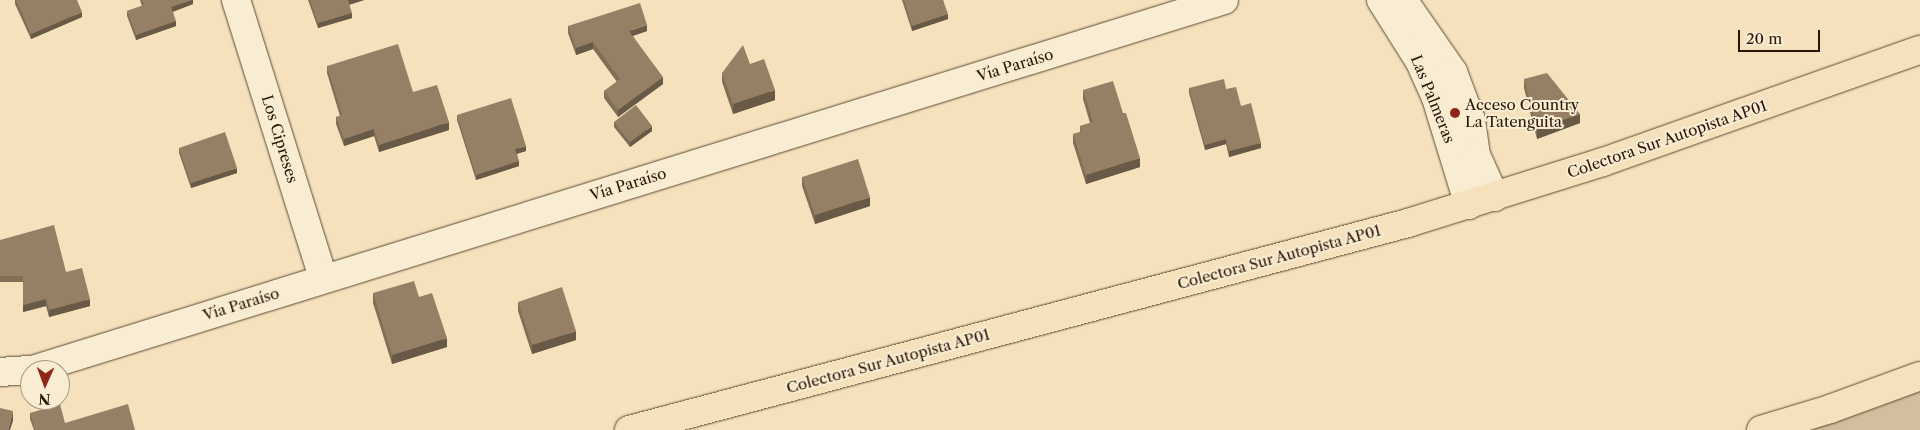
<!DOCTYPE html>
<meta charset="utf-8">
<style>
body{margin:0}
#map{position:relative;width:1920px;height:430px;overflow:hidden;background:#f5e2bc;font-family:"Libre Caslon Text",serif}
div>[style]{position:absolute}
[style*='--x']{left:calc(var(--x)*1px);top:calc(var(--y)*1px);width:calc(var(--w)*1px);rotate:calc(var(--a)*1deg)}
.green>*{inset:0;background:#d3bf9d}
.roads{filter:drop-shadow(0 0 1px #5e4834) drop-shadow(0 0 1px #5e4834)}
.minor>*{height:28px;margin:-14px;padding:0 14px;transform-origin:14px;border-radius:14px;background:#f8ecd3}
.major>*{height:28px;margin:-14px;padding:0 14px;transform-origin:14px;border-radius:14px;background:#f5e2bc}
.highway>*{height:28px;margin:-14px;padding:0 14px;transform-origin:14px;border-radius:14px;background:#f5e2bc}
.wall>*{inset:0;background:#806e57}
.shaded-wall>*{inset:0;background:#685a47}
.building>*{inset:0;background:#958065}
.dots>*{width:14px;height:14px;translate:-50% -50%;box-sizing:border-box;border:2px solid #f8ecd3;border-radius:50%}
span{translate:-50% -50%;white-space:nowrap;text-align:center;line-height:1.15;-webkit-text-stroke:4px #f8ecd3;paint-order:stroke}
.street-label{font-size:15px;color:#2c1506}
.poi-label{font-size:15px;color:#2c1506}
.left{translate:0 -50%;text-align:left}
.north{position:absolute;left:20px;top:360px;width:50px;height:50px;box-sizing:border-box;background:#f8ecd3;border:1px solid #a69681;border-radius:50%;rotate:182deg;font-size:14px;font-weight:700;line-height:20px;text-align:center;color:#2c1506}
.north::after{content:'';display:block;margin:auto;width:18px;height:22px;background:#8f2418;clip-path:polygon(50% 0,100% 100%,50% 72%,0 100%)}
.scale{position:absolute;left:1738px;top:30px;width:82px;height:22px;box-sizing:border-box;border:2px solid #2c1506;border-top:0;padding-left:6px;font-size:15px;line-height:18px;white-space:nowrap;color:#2c1506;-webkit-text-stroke:4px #f8ecd3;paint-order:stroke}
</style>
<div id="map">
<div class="green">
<div style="clip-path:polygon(1920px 376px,1920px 430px,1761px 430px)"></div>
</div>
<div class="roads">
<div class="minor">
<div style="--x:236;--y:0;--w:291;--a:72.6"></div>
<div style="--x:1381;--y:0;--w:73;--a:57.8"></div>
<div style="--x:1420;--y:62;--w:39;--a:66"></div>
<div style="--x:1436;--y:98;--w:112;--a:72.9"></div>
<div style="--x:1403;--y:0;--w:88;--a:55.2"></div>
<div style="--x:1453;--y:72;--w:51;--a:69.4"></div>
<div style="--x:1471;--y:120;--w:35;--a:82"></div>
<div style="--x:1476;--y:155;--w:46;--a:65.7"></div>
<div style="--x:32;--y:370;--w:1248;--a:-17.24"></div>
<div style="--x:0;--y:372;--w:30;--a:-4"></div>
</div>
<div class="major">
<div style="--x:629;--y:430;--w:806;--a:-14.88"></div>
<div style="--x:1408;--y:223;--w:204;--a:-17.4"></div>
<div style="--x:1603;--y:162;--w:336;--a:-19.5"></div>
</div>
<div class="highway">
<div style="--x:1761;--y:430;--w:72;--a:-16.9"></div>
<div style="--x:1830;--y:409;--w:96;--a:-20.1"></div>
</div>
</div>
<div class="wall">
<div style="clip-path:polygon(15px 0,16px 0,82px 17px,31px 39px,15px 4px)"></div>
<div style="clip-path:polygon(140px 0,193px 0,193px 4px,173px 12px,176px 26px,136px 40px,127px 16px,127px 11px,142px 6px)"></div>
<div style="clip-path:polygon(308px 0,364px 0,349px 5px,352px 18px,318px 28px)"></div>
<div style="clip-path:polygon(902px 0,943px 0,948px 19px,912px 31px)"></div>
<div style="clip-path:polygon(568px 26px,647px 31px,633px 36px,663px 84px,618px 117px,604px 98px,604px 91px,617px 82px,593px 49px,576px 55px,568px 33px)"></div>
<div style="clip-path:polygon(750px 64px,775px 100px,733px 114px,722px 82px,722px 73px)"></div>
<div style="clip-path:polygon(327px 66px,413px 92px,449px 130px,379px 152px,374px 136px,344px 146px,336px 124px,336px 117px,340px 116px,327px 73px)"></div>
<div style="clip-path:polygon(1524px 79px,1580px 123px,1537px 139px,1524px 88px)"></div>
<div style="clip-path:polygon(1189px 88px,1226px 89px,1241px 106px,1261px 148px,1229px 157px,1226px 144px,1205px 150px,1189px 93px)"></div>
<div style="clip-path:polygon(1083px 90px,1140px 167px,1086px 184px,1073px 143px,1073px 134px,1080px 132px,1080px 126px,1090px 123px,1083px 99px)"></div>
<div style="clip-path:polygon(457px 115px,526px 151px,517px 154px,519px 166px,476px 180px,457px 120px)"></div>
<div style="clip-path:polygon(614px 122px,652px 131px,630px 147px,614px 127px)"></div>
<div style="clip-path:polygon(179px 148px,237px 173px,191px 188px,179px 153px)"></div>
<div style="clip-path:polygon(802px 177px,870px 206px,815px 224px,802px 186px)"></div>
<div style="clip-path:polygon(0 240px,66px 272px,90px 306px,49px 317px,46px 306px,23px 312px,23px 282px,0 282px)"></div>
<div style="clip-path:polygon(373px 293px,419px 297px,447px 347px,392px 364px,373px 303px)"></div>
<div style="clip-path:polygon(518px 302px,576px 340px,532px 354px,518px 311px)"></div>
<div style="clip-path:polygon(30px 413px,65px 423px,135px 430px,34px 430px,30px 419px)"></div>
</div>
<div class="shaded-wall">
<div style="clip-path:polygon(192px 0,193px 0,193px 4px,171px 12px,171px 7px)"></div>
<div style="clip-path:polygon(348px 0,364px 0,348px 5px)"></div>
<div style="clip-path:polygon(82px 12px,82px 17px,31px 39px,31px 34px)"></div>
<div style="clip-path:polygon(352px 13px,352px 18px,318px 28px,318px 23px)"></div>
<div style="clip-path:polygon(948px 14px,948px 19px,912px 31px,912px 26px)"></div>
<div style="clip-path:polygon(176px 21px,176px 26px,136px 40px,136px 35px)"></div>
<div style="clip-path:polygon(647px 25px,647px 31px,629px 37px,629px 31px)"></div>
<div style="clip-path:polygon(593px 42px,593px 49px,576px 55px,576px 48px)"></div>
<div style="clip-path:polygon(663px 77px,663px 84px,618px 117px,618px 110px)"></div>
<div style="clip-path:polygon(775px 90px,775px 100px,733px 114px,733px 104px)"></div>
<div style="clip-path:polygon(1580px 114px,1580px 123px,1537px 139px,1537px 129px)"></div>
<div style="clip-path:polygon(449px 122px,449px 130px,379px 152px,379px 145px)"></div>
<div style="clip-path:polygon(652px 126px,652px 131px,630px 147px,630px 142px)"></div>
<div style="clip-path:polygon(374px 129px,374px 136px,344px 146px,344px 139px)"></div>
<div style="clip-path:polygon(1226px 139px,1226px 144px,1205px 150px,1205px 145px)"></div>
<div style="clip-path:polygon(1261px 143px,1261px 148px,1229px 157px,1229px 151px)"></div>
<div style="clip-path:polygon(526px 146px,526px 151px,515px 154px,515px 149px)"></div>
<div style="clip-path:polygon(1140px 158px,1140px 167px,1086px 184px,1086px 175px)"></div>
<div style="clip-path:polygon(519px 161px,519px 166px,476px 180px,476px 175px)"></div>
<div style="clip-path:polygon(237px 168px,237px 173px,191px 188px,191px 183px)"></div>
<div style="clip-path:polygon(870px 197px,870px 206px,815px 224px,815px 215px)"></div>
<div style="clip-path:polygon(46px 299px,46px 306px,23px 312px,23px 305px)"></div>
<div style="clip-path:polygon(90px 299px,90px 306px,49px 317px,49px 310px)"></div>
<div style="clip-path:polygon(576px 331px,576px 340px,532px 354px,532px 345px)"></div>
<div style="clip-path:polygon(447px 338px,447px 347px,392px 364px,392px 355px)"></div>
<div style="clip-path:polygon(13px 411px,13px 421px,10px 430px,8px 430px)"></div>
</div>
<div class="building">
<div style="clip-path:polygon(16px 0,77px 0,82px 12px,31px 34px)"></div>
<div style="clip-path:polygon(142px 0,192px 0,171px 7px,176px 21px,136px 35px,127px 11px,144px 5px)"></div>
<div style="clip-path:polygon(310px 0,348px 0,352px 13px,318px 23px)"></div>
<div style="clip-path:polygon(904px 0,943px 0,948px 14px,912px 26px)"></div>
<div style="clip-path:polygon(640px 3px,647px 25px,629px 31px,663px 77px,618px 110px,604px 91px,620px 79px,593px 42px,576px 48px,568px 26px)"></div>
<div style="clip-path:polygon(398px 44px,413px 92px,437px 85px,449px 122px,379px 145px,374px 129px,344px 139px,336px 117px,342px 115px,327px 66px)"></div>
<div style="clip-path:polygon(743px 45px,750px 64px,764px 59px,775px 90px,733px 104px,722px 73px)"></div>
<div style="clip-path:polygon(1547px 73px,1580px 114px,1537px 129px,1524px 79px)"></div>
<div style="clip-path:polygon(1224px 79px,1226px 89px,1236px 87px,1241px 106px,1251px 103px,1261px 143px,1229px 151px,1226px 139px,1205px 145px,1189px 88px)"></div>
<div style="clip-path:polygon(1113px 81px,1123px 113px,1126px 113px,1140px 158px,1086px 175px,1073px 134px,1081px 132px,1080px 126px,1093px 122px,1083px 90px)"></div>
<div style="clip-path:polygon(511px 98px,526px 146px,515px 149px,519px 161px,476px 175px,457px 115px)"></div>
<div style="clip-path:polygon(636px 105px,652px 126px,630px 142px,614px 122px)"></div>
<div style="clip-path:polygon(225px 132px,237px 168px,191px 183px,179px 148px)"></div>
<div style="clip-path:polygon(858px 159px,870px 197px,815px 215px,802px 177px)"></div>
<div style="clip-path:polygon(54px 225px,66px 272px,82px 268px,90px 299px,49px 310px,46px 299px,23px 305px,23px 276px,0 276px,0 240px)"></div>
<div style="clip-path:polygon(414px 281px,419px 297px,432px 293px,447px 338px,392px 355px,373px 293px)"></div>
<div style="clip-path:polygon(562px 287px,576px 331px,532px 345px,518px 302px)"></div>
<div style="clip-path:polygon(60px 404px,65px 423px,128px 404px,135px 430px,35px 430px,30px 413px)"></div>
<div style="clip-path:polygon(0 408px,13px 411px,8px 430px,0 430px)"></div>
</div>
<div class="dots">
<div style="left:1455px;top:113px;background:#8f2418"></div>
</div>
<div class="street-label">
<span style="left:1015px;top:65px;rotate:-17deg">Vía Paraíso</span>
<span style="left:1433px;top:99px;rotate:68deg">Las Palmeras</span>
<span style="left:280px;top:139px;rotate:73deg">Los Cipreses</span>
<span style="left:1667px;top:139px;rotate:-19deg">Colectora Sur Autopista AP01</span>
<span style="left:628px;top:184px;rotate:-17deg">Vía Paraíso</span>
<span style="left:1279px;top:257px;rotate:-15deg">Colectora Sur Autopista AP01</span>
<span style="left:241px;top:304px;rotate:-17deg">Vía Paraíso</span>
<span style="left:888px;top:361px;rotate:-15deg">Colectora Sur Autopista AP01</span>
</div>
<div class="poi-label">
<span class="left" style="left:1465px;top:113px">Acceso Country<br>La Tatenguita</span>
</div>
<div class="north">N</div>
<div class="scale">20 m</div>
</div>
